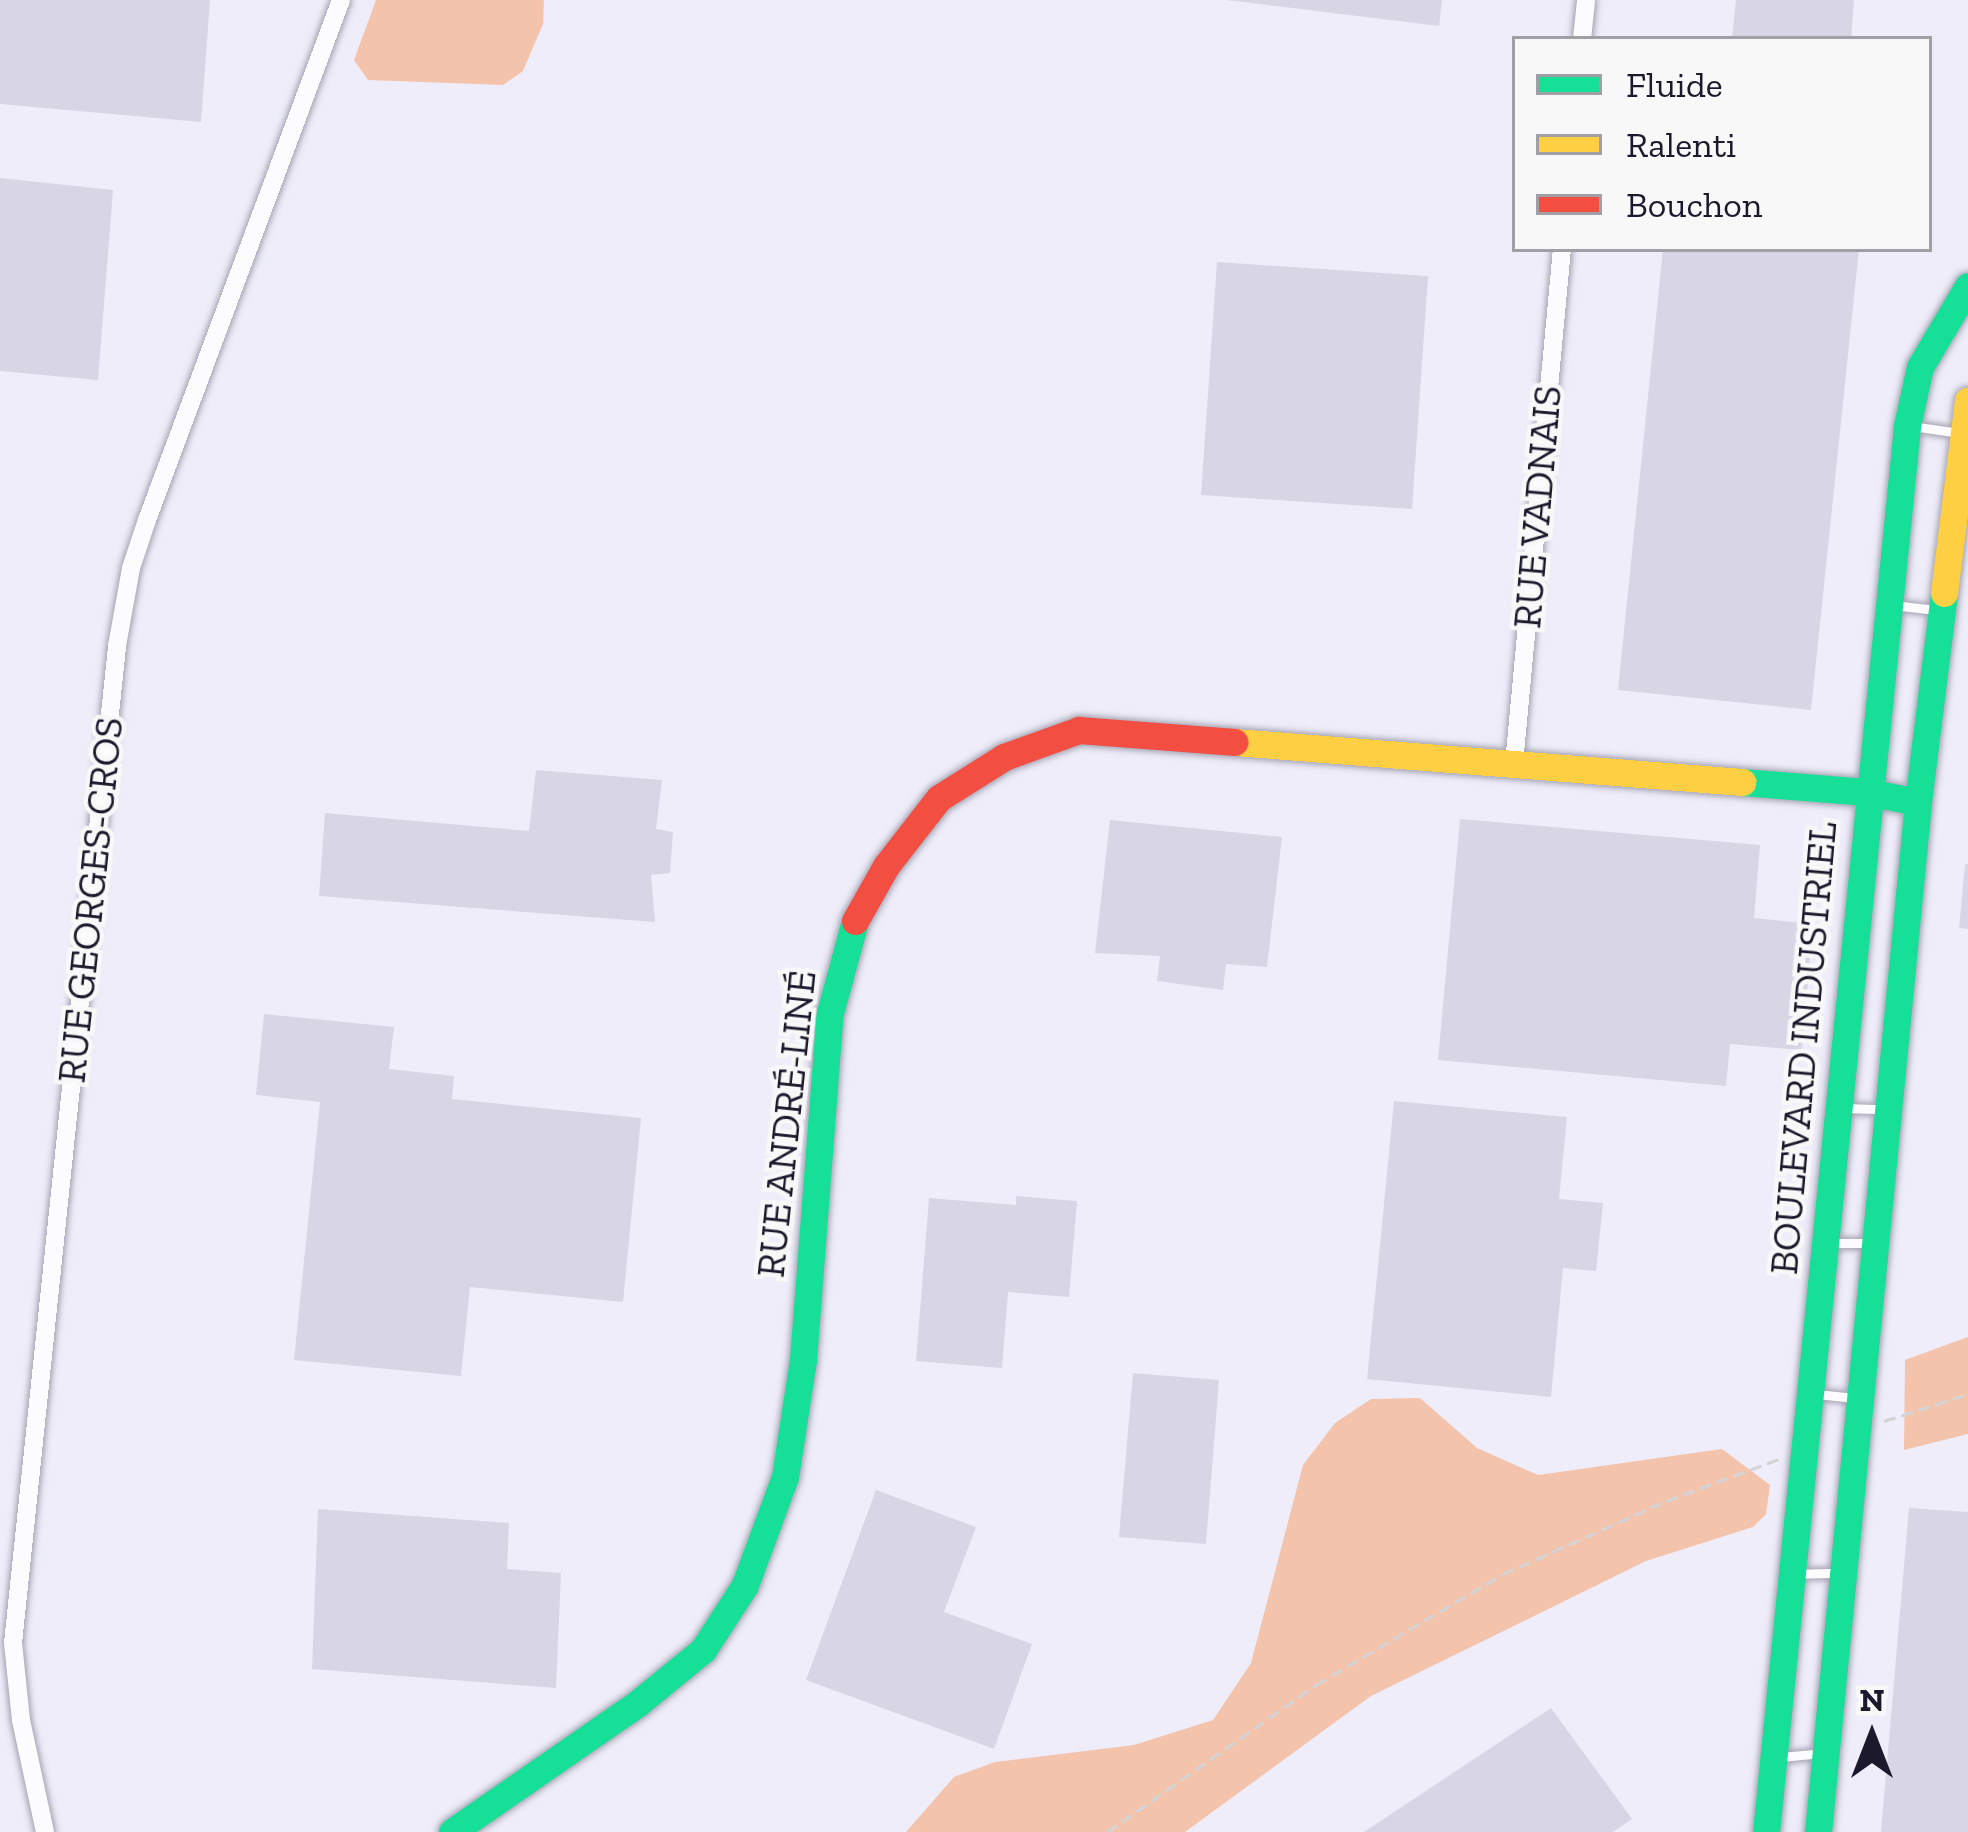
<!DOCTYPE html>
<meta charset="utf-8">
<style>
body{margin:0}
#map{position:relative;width:1968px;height:1832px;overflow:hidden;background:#eeedf9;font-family:"Zilla Slab",serif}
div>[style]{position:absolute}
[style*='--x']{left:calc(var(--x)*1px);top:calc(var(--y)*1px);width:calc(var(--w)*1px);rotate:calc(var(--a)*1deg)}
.forest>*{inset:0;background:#f4c3ac}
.building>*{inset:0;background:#d8d6e5}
.path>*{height:3px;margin-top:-1.5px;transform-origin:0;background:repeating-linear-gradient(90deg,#d4d4d7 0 12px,transparent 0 18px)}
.roads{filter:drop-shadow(0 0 3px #a6a4b3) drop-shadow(0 0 3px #a6a4b3)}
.lane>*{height:9px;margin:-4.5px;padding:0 4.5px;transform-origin:4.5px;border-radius:4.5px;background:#fcfcfe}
.street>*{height:18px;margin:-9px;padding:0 9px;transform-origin:9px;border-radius:9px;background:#fcfcfe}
.fast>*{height:27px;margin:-13.5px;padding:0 13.5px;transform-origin:13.5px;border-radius:13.5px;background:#16e098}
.slow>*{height:27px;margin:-13.5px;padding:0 13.5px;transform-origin:13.5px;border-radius:13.5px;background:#ffcf43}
.jam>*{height:27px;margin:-13.5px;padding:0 13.5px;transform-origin:13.5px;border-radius:13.5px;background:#f24e42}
span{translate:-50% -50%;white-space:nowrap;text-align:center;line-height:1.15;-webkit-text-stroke:9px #f8f8f8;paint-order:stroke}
.street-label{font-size:39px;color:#1c192c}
.legend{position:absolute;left:1512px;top:36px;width:420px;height:216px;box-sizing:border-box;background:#f8f8f8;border:3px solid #a09fa6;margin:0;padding:15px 21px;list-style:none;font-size:36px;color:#1c192c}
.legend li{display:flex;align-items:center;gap:24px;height:60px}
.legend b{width:60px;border:3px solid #a09fa6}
.north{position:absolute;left:1812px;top:1676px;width:120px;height:120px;-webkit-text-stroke:9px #f8f8f8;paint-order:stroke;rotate:0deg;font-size:33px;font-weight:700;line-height:48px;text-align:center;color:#1c192c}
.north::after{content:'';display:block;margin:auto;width:42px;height:54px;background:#1c192c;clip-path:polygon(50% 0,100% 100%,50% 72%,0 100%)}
</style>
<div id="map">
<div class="forest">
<div style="clip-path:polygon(376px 0,544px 0,543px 24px,523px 71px,503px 85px,368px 80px,354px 60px)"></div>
<div style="clip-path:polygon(1968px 1337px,1968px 1434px,1904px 1450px,1905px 1360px)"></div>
<div style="clip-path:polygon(1420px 1398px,1477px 1448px,1538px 1475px,1722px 1449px,1770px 1485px,1766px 1514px,1753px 1527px,1646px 1561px,1371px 1696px,1185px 1832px,906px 1832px,954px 1777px,995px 1762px,1134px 1745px,1213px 1720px,1251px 1663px,1303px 1465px,1335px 1423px,1371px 1399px)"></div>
</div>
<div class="building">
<div style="clip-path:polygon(0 0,210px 0,201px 122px,0 104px)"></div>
<div style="clip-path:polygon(1226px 0,1442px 0,1439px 26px)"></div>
<div style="clip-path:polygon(1736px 0,1854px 0,1851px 39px,1732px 39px)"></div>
<div style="clip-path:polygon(0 178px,113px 190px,98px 380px,0 371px)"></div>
<div style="clip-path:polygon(1663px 249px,1859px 249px,1811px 710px,1618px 690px)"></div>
<div style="clip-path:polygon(1217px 262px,1428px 276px,1412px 509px,1201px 495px)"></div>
<div style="clip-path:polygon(536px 770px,662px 780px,656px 829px,673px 832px,670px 873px,651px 875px,655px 922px,319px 896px,325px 813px,529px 831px)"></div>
<div style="clip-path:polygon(1460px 819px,1760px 845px,1754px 918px,1813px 924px,1802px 1050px,1730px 1044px,1726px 1086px,1438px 1060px)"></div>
<div style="clip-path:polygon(1110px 820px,1282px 837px,1267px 967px,1226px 964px,1223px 990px,1157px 981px,1160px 956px,1095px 953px)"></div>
<div style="clip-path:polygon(1965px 864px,1968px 864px,1968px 929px,1959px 928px)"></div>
<div style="clip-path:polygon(264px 1014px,394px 1027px,389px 1069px,454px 1076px,452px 1099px,641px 1118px,623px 1302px,470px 1287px,461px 1376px,294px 1360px,320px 1102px,256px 1095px)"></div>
<div style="clip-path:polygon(1394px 1101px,1567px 1117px,1559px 1199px,1603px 1203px,1596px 1271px,1563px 1268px,1551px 1397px,1367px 1379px)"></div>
<div style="clip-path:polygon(1016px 1196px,1077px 1201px,1069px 1297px,1008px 1292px,1002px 1368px,916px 1361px,929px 1198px,1016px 1205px)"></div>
<div style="clip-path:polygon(1133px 1373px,1219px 1380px,1206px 1544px,1119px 1537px)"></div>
<div style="clip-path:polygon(876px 1490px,976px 1527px,944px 1612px,1032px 1644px,994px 1749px,806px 1680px)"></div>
<div style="clip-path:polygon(1909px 1508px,1968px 1512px,1968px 1832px,1881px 1832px)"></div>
<div style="clip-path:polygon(318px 1509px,509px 1523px,507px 1569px,561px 1573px,556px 1688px,312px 1669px)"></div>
<div style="clip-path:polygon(1551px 1708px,1632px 1819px,1613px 1832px,1364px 1832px)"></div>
</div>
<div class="path">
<div style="--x:1884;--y:1421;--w:88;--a:-17.8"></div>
<div style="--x:1107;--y:1832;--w:256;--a:-35.1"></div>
<div style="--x:1316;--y:1685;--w:217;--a:-30.7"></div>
<div style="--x:1503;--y:1574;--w:179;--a:-24.1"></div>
<div style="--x:1666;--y:1501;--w:121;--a:-20.4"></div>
</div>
<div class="roads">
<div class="lane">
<div style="--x:1912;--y:426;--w:49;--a:8.3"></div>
<div style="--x:1893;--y:605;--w:43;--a:6.6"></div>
<div style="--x:1844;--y:1108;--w:38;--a:2"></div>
<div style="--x:1830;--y:1243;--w:44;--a:0"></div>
<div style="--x:1816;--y:1394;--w:37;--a:6"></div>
<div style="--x:1794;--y:1574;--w:42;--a:-1.4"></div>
<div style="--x:1780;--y:1757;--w:43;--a:-5.3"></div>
</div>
<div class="street">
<div style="--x:1582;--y:39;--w:39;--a:-84"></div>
<div style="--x:1514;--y:764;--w:517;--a:-84.68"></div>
<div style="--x:45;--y:1832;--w:115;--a:-102.1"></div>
<div style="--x:21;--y:1720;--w:77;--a:-95.9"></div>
<div style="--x:13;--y:1643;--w:1002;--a:-84.04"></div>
<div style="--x:117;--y:646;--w:79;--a:-79.8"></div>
<div style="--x:131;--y:568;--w:51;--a:-71.6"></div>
<div style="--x:147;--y:520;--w:555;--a:-69.54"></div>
</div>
<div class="fast">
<div style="--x:1742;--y:782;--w:125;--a:4.6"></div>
<div style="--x:1867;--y:792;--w:52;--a:11.1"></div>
<div style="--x:452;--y:1832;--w:226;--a:-34.7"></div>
<div style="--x:638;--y:1703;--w:84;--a:-39.2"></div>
<div style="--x:703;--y:1650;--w:77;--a:-57.1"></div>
<div style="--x:745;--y:1585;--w:115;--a:-69.7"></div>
<div style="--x:785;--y:1477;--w:118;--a:-81.3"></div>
<div style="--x:803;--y:1360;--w:348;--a:-85.6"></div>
<div style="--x:830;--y:1013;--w:95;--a:-74.8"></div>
<div style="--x:1766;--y:1832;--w:1413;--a:-84.27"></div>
<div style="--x:1907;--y:426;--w:60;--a:-77.6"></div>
<div style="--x:1920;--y:367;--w:94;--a:-59.3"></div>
<div style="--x:1818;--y:1832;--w:1035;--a:-84.45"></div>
<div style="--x:1918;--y:802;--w:211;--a:-82.9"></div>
</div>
<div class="slow">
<div style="--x:1944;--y:593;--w:194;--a:-82.9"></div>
<div style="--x:1235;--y:742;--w:509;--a:4.51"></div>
</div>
<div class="jam">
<div style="--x:855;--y:921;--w:63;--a:-60.6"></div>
<div style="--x:886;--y:866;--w:86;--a:-52.1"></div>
<div style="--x:939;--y:798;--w:77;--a:-32.2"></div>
<div style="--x:1004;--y:757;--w:80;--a:-19.8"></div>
<div style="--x:1079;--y:730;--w:156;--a:4.4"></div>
</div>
</div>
<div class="street-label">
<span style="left:1538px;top:507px;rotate:-85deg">RUE VADNAIS</span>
<span style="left:91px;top:900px;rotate:-84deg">RUE GEORGES-CROS</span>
<span style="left:1804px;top:1048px;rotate:-85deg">BOULEVARD INDUSTRIEL</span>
<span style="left:787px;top:1124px;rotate:-84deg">RUE ANDRÉ-LINÉ</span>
</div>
<ul class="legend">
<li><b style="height:15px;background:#16e098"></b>Fluide</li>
<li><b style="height:15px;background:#ffcf43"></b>Ralenti</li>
<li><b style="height:15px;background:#f24e42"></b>Bouchon</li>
</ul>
<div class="north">N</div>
</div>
